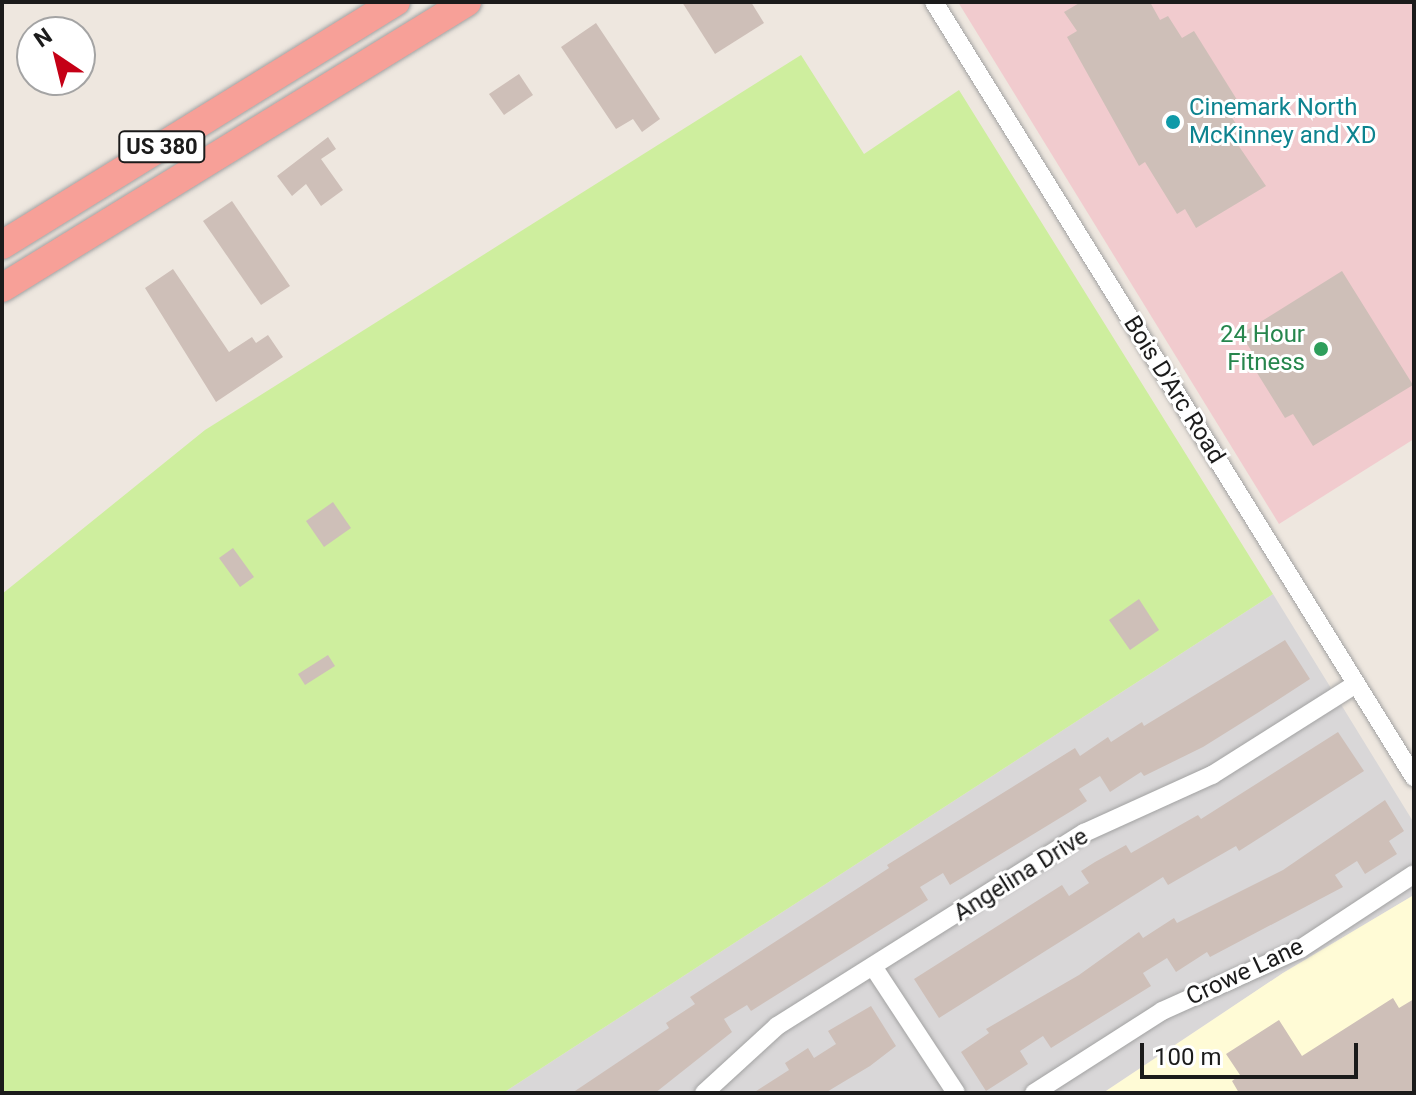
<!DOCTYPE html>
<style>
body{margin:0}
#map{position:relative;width:1416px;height:1095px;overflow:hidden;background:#eee7df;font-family:Roboto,sans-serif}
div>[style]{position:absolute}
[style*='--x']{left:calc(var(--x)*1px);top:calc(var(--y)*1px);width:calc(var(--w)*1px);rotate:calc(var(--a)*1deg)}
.residential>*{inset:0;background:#d9d7d8}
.commercial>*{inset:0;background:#f1cbce}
.education>*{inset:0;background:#fffbd6}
.grass>*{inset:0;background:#ceee9e}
.building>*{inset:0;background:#cebfb8}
.roads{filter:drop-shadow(0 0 2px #a2a2a2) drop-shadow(0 0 2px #a2a2a2)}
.minor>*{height:18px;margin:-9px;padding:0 9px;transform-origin:9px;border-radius:9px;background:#fff}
.trunk>*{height:28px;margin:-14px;padding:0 14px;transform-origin:14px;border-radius:14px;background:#f7a098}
.dots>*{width:22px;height:22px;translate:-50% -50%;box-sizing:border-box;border:4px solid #fff;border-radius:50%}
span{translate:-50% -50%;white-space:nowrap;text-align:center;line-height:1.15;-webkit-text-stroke:6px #fff;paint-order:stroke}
.shield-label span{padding:2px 6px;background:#fff;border:2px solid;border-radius:6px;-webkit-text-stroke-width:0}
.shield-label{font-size:22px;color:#1b1b1b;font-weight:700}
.culture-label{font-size:24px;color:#0d838f}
.left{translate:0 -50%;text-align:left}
.leisure-label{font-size:24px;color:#27864d}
.right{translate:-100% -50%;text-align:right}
.street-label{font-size:24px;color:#1b1b1b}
.frame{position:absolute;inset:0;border:4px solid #1b1b1b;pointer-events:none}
.north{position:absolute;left:16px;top:16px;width:80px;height:80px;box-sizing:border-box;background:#fff;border:2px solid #a4a4a4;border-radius:50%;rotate:325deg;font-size:22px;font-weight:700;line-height:32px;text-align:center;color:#1b1b1b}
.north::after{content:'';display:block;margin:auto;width:28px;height:36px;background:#c50016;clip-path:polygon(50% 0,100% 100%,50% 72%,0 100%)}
.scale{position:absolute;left:1140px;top:1043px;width:218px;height:36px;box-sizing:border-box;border:4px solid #1b1b1b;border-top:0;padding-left:10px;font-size:24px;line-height:28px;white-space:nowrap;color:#1b1b1b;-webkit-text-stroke:6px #fff;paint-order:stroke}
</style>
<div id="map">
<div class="residential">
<div style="clip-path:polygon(1273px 594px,1414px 823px,1414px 895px,1283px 973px,1103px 1093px,503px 1093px)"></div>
</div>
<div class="commercial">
<div style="clip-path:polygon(958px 2px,1414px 2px,1414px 439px,1279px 524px)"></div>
</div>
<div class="education">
<div style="clip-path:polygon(1414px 895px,1414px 1093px,1103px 1093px,1283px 973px)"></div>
</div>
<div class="grass">
<div style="clip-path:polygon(801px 55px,864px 154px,959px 90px,1273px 594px,503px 1093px,2px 1093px,2px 594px,205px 430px)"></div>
</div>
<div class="building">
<div style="clip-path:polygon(682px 2px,751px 2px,764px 23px,715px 54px)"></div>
<div style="clip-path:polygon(1081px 2px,1150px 2px,1160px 20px,1168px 16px,1182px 38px,1194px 31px,1239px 103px,1227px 110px,1242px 133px,1234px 139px,1266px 186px,1196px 228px,1185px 209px,1177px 214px,1145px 162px,1139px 166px,1067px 37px,1077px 31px,1064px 12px)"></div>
<div style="clip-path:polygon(596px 23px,660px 119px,642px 132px,633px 119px,616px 129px,561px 47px)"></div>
<div style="clip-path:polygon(519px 74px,533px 95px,504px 115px,489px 94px)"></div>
<div style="clip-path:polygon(328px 137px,336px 149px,321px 159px,343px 190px,321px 206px,306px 184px,292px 196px,277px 176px)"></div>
<div style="clip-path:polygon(232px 201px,290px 286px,261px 305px,203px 221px)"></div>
<div style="clip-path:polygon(173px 269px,229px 352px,252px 337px,256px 343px,268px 335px,283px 357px,216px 402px,145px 288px)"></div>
<div style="clip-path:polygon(1342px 271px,1413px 385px,1313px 446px,1293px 414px,1285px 418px,1254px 368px,1260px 365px,1241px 334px)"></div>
<div style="clip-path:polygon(333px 502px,351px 528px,324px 547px,306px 521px)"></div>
<div style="clip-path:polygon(233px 548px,254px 577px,240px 587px,219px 558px)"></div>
<div style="clip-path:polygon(1139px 599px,1159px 630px,1130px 650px,1109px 620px)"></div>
<div style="clip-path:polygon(1285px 640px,1310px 679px,1259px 712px,1203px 747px,1144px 776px,1141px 772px,1110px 792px,1100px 776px,1079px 789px,1087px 801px,1073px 810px,950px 885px,943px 873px,920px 887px,928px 900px,751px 1011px,747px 1005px,724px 1019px,732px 1032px,655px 1093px,572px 1093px,669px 1028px,666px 1023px,695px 1004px,690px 997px,889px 868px,887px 865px,1075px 748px,1080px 756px,1108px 737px,1111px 742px,1142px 722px,1144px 726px)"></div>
<div style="clip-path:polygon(328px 655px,335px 666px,305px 685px,298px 674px)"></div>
<div style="clip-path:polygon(1338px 732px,1364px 771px,1239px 851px,1236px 846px,1168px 885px,1163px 877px,939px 1018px,914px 979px,1062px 885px,1069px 896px,1089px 883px,1081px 871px,1095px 862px,1126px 845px,1131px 853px,1198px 815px,1201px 819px)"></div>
<div style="clip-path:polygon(1385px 800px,1404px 831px,1389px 841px,1397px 854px,1365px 874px,1357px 861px,1335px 875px,1343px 887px,1210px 957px,1207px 952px,1176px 972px,1167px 958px,1143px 973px,1151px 986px,1051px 1048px,1043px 1036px,1020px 1051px,1028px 1064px,986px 1091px,961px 1052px,989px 1033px,986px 1029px,1079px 975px,1139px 932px,1143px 938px,1174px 918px,1177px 923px,1283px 870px)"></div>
<div style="clip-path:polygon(1393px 998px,1399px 1008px,1414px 999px,1414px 1093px,1239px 1093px,1232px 1081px,1240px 1075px,1226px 1054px,1279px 1020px,1302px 1056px)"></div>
<div style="clip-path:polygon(871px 1006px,896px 1046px,870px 1066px,825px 1093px,753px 1093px,789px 1070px,785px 1063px,808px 1048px,814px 1058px,836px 1044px,828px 1031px)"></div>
</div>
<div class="roads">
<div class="minor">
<div style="--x:934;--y:2;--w:912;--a:58.23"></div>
<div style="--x:874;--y:968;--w:149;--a:56.7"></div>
<div style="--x:704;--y:1093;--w:99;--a:-42.5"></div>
<div style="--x:777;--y:1026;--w:363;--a:-32.2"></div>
<div style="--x:1084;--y:833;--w:141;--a:-24.4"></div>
<div style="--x:1212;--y:775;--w:170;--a:-32.3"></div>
<div style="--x:1034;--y:1093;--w:152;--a:-32.6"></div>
<div style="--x:1162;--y:1011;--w:151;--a:-24.2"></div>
<div style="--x:1300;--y:949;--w:136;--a:-33.3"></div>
</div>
<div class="trunk">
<div style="--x:2;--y:245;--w:463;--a:-31.7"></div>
<div style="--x:2;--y:288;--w:546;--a:-31.59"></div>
</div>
</div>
<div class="dots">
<div style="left:1173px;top:122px;background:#0f9aa8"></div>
<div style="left:1321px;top:349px;background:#2e9e5b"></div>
</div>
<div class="shield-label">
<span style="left:162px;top:147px">US 380</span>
</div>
<div class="culture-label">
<span class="left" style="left:1189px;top:122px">Cinemark North<br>McKinney and XD</span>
</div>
<div class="leisure-label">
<span class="right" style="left:1305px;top:349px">24 Hour<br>Fitness</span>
</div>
<div class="street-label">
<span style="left:1174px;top:390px;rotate:58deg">Bois D'Arc Road</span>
<span style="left:1021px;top:875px;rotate:-32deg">Angelina Drive</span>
<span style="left:1245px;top:972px;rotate:-25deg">Crowe Lane</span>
</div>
<div class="frame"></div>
<div class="north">N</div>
<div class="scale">100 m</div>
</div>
